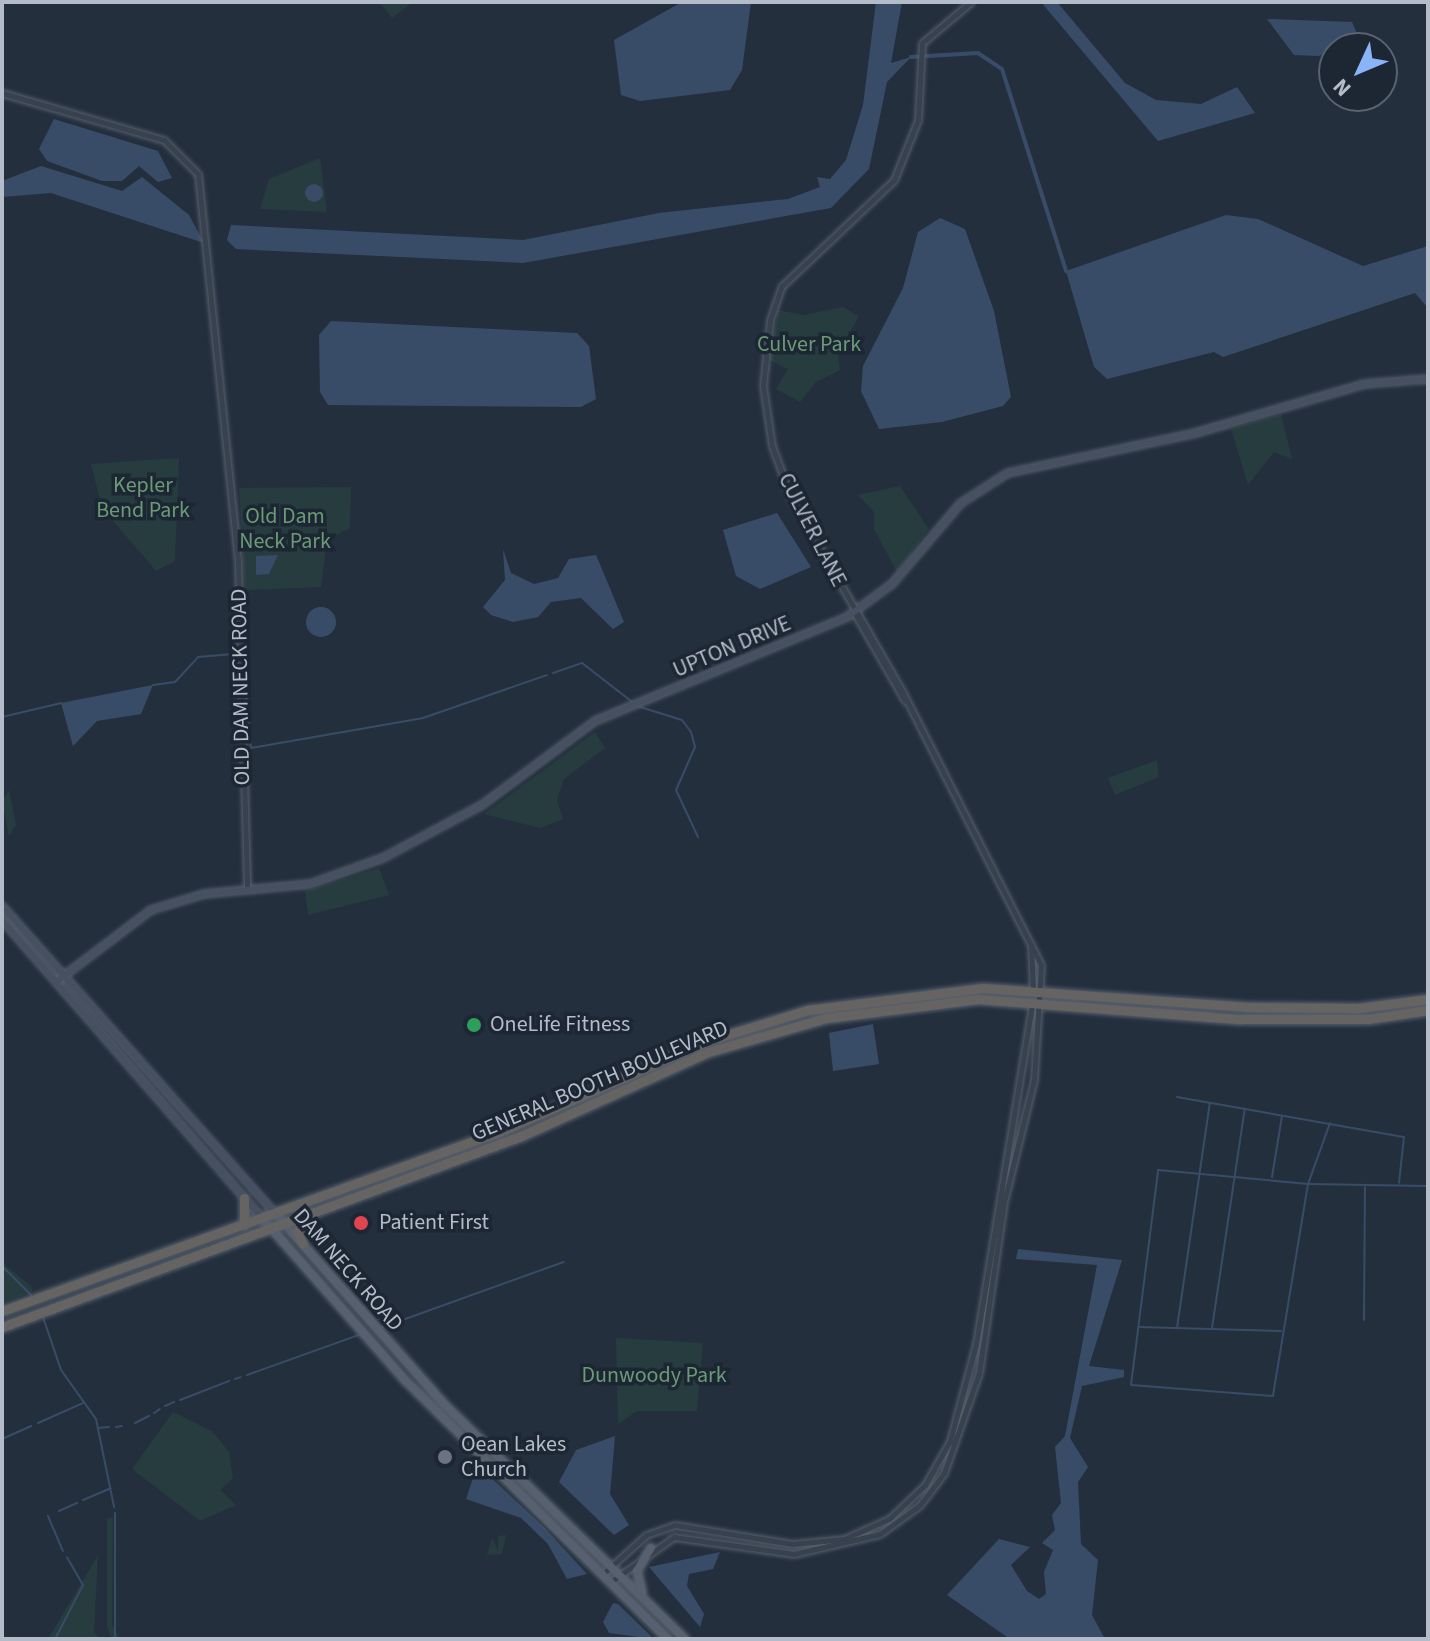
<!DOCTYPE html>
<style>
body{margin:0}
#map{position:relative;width:1430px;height:1641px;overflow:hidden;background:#242f3e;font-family:"Source Sans 3",sans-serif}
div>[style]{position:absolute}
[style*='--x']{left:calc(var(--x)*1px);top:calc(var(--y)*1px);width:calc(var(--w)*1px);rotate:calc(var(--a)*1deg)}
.green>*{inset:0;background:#263c3f}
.water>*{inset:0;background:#394c67}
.round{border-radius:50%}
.stream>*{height:2px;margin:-1px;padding:0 1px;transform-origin:1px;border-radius:1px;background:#394c67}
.canal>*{height:4px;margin:-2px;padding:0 2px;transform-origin:2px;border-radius:2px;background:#394c67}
.roads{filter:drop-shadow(0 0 2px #565f6c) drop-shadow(0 0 2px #565f6c)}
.tertiary>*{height:5px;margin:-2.5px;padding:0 2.5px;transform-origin:2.5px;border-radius:2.5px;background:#38414e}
.secondary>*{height:6px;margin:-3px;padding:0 3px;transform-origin:3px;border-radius:3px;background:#465061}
.primary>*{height:8px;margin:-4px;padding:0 4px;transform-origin:4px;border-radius:4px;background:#56606e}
.trunk>*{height:9px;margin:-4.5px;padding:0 4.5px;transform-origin:4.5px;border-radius:4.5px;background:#656462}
.dots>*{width:22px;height:22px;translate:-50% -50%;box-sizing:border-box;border:4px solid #1d2633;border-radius:50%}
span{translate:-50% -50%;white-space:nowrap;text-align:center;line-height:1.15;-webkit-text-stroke:7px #1d2633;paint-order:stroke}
.park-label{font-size:22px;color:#6b9a76}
.street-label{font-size:22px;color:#b4bcc9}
.poi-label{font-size:22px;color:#b4bcc9}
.left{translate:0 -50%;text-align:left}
.frame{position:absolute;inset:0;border:4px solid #b4bcc9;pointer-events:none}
.north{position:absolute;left:1318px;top:32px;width:80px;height:80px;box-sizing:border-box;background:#1d2633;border:2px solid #59626f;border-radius:50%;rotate:226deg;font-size:22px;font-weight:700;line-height:32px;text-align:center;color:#b4bcc9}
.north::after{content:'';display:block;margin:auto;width:28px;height:36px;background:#8ab4f8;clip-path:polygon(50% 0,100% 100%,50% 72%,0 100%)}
</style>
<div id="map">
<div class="green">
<div style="clip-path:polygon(379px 2px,413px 2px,392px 18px)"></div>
<div style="clip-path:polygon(320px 158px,327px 212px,260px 209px,269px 179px)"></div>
<div style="clip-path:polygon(843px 307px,859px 316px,838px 354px,840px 370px,816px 382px,800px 402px,776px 389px,788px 369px,769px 360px,778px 310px,804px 315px)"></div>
<div style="clip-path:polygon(1281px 414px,1292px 459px,1274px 452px,1248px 485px,1231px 429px)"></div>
<div style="clip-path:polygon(179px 458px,175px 561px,156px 571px,102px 508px,91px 464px)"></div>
<div style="clip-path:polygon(900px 486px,929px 529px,897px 572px,874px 529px,874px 512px,858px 495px)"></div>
<div style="clip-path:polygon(351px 487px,350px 528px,327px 540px,321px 587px,245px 590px,239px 488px)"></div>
<div style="clip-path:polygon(595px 732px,605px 748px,564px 779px,557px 800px,563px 819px,540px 828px,484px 814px)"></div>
<div style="clip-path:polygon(1157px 760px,1159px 777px,1115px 795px,1108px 778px)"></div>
<div style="clip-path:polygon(9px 790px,16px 825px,9px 836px,2px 801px)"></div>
<div style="clip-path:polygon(379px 868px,389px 895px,308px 915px,305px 891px)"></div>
<div style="clip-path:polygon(2px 1262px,32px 1287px,32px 1292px,2px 1303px)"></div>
<div style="clip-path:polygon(616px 1338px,703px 1343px,697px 1411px,637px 1411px,618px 1424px)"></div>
<div style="clip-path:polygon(173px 1412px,213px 1432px,229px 1452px,233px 1478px,220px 1490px,236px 1505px,200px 1521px,132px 1469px)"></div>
<div style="clip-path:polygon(113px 1517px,112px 1625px,120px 1639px,111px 1639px,107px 1626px,107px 1519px)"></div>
<div style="clip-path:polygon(506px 1535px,502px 1554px,487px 1555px,492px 1537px,498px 1551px,498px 1536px)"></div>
<div style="clip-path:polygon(98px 1555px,94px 1633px,101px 1639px,48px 1639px)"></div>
</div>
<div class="water">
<div style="clip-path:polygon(682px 2px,751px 2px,742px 70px,730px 90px,640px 101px,621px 95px,614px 40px)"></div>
<div style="clip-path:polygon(876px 2px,902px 2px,891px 63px,911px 57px,887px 82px,869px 169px,831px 208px,523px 263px,236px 249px,227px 240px,231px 225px,523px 240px,659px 213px,788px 199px,820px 187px,817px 177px,830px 179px,846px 160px,863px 105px)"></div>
<div style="clip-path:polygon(1041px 2px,1057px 2px,1125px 83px,1156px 100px,1201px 104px,1237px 87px,1255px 113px,1158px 141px)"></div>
<div style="clip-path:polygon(1267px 19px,1352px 22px,1359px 38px,1319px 56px,1294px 55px)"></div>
<div style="clip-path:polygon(54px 119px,158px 151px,172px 178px,158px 182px,139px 166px,122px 181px,102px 181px,47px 161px,39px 149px)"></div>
<div style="clip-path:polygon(41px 166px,122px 191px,142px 177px,189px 215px,204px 243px,51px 193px,2px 197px,2px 181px)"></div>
<div class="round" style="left:305px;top:184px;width:18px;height:18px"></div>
<div style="clip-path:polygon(1226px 215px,1258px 219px,1363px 266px,1428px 246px,1428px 308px,1415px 293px,1223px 357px,1214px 352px,1107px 379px,1094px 367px,1066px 271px)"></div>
<div style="clip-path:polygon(940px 218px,965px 229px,994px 311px,1011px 397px,1003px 406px,942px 422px,879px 429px,861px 391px,863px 366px,903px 288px,918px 232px)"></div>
<div style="clip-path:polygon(331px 321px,577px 333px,589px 346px,596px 399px,581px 407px,328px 405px,320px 392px,319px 335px)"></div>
<div style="clip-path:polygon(777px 513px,811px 567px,760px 589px,736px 576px,723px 530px)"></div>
<div style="clip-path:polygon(503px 549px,511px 573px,534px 584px,558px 578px,569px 559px,596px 555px,624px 622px,613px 629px,581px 598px,551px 602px,538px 617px,513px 622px,491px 615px,483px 607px,505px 580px)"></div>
<div style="clip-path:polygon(278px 555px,269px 574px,256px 575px,256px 556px)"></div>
<div class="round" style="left:306px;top:607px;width:30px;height:30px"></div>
<div style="clip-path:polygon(153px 685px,141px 714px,97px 721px,73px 746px,61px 703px)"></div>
<div style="clip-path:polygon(873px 1024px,879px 1064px,833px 1071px,829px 1033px)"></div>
<div style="clip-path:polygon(1018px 1249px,1122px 1260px,1089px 1366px,1124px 1370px,1124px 1377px,1082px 1386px,1070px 1438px,1088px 1467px,1078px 1482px,1081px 1544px,1098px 1560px,1092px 1615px,1105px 1639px,1010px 1639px,947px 1595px,999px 1539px,1030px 1547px,1011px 1565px,1027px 1591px,1039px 1599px,1046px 1594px,1044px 1572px,1053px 1550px,1042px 1543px,1055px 1530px,1052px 1515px,1061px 1503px,1055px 1447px,1065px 1436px,1097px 1265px,1016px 1259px)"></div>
<div style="clip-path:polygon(615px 1436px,610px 1494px,629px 1525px,614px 1535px,559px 1482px,576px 1450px)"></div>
<div style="clip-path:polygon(469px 1457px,544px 1527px,587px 1574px,567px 1579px,548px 1544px,521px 1518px,466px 1499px,475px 1472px)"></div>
<div style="clip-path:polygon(720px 1552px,713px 1569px,689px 1574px,687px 1586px,704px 1614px,700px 1627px,649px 1567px)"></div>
<div style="clip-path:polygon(613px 1603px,618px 1604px,654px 1639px,609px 1633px,603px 1622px)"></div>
</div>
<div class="stream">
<div style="--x:243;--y:654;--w:94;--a:85.1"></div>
<div style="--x:251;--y:748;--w:175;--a:-9.9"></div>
<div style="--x:423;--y:718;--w:131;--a:-19.1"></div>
<div style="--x:553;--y:673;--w:31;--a:-19"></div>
<div style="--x:582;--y:663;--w:62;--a:37.8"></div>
<div style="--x:153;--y:685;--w:22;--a:-8"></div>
<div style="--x:175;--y:682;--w:34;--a:-47"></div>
<div style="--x:198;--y:657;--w:38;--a:-5"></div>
<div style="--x:637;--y:706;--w:47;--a:17.3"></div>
<div style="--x:682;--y:720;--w:15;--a:53"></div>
<div style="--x:691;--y:732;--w:16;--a:75"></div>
<div style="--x:695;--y:747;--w:47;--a:113.8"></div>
<div style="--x:676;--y:790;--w:52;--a:64.9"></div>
<div style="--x:2;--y:717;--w:61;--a:-13.3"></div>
<div style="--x:1177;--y:1097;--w:230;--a:10"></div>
<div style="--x:1404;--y:1137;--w:46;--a:96.2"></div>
<div style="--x:1330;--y:1123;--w:65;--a:109.8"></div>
<div style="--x:1308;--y:1184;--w:215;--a:99.4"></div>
<div style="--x:1273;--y:1396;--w:142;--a:-175.6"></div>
<div style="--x:1131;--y:1385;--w:217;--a:-82.8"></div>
<div style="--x:1158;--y:1170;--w:151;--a:5.3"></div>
<div style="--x:1308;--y:1184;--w:120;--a:1"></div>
<div style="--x:1272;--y:1177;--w:62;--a:-80.7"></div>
<div style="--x:2;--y:1266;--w:41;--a:45"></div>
<div style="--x:43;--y:1317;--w:56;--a:71.2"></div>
<div style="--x:61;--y:1370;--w:60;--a:54.5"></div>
<div style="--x:96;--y:1419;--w:90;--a:78.4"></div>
<div style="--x:1364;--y:1320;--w:133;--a:-89.6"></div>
<div style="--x:383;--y:1327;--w:192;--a:-19.8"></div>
<div style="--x:1140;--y:1327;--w:141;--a:1.6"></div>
<div style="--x:1177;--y:1328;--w:227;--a:-81.7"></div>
<div style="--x:1212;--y:1328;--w:222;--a:-81.5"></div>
<div style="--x:247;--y:1375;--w:119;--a:-19.7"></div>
<div style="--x:235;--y:1379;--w:6;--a:-18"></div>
<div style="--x:180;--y:1400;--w:53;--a:-21.2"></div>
<div style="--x:165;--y:1406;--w:10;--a:-24"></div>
<div style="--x:154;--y:1413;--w:7;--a:-34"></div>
<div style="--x:38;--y:1423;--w:49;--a:-24"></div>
<div style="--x:135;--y:1423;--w:16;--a:-27"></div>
<div style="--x:116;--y:1427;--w:6;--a:-9"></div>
<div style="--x:98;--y:1428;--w:11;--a:-5"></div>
<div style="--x:2;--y:1439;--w:32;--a:-24"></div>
<div style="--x:83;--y:1500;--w:30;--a:-23"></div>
<div style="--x:59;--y:1511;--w:20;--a:-24"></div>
<div style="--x:48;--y:1516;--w:38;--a:67"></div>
<div style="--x:55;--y:1639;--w:61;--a:-62.6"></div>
<div style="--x:83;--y:1585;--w:32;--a:-120"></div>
<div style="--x:115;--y:1639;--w:126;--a:-90"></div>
</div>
<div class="canal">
<div style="--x:911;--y:57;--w:67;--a:-3.4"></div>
<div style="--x:978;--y:53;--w:29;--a:34"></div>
<div style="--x:1002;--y:69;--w:212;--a:72.4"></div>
</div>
<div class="roads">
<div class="tertiary">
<div style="--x:2;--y:93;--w:169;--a:16.2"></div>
<div style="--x:164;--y:140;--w:48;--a:45"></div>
<div style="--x:198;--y:174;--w:388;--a:84.1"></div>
<div style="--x:238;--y:560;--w:329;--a:88.4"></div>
<div style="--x:855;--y:614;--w:100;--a:60.1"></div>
<div style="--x:1031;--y:945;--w:46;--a:87.5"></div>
<div style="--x:604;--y:1573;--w:57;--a:-42.1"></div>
<div style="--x:646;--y:1535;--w:31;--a:-19"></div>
<div style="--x:675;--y:1525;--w:119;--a:9.2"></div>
<div style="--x:792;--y:1544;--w:52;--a:-5.5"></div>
<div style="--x:844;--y:1539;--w:49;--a:-24"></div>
<div style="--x:889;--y:1519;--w:50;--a:-43.4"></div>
<div style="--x:925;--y:1485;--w:51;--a:-60.4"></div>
<div style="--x:950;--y:1441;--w:100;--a:-75"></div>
<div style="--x:976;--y:1344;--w:344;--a:-80.6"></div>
<div style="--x:612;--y:1581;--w:76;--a:-35.4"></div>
<div style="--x:674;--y:1537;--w:121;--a:8.1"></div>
<div style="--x:794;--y:1554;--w:88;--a:-13.1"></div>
<div style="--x:880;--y:1534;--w:49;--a:-35.9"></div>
<div style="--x:920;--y:1505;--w:40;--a:-53"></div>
<div style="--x:944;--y:1473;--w:106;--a:-70.7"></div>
<div style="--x:979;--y:1373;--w:173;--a:-81.7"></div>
<div style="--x:1004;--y:1202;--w:126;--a:-76.2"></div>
<div style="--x:1034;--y:1080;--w:115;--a:-86.5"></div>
<div style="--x:1041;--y:965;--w:307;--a:-116.9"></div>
<div style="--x:902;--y:691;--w:220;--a:-119.9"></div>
<div style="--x:792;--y:500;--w:58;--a:-110.3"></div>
<div style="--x:772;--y:446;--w:61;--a:-98.5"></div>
<div style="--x:763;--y:386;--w:66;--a:-83.9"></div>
<div style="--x:770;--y:320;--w:36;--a:-71"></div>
<div style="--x:782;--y:286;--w:154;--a:-43.4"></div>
<div style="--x:894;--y:180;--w:65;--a:-68.2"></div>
<div style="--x:918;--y:120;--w:77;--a:-87"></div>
<div style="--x:922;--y:43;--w:64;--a:-39.9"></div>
</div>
<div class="secondary">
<div style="--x:2;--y:906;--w:411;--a:48.4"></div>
<div style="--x:2;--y:920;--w:397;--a:48.9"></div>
<div style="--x:56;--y:982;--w:119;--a:-37.2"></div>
<div style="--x:151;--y:910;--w:55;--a:-16.8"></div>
<div style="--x:204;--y:894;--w:106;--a:-5.4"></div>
<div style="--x:310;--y:884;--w:77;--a:-19.6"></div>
<div style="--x:383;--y:858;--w:112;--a:-28.2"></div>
<div style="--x:482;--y:805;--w:141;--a:-36.6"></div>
<div style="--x:595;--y:721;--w:273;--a:-22.4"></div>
<div style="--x:847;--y:617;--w:56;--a:-36.3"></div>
<div style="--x:892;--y:584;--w:106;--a:-49.6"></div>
<div style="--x:961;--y:503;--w:56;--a:-32.6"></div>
<div style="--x:1008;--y:473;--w:188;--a:-12"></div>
<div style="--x:1192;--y:434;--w:179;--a:-16.2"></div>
<div style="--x:1364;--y:384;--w:64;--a:-4.5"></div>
</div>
<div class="primary">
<div style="--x:275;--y:1213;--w:256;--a:48.5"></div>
<div style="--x:445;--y:1405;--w:335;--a:44.3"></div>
<div style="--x:263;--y:1219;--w:216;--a:48.6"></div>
<div style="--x:406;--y:1381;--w:368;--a:44.6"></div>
<div style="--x:642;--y:1592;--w:22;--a:-103"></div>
<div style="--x:637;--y:1571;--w:27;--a:-59"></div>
</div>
<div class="trunk">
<div style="--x:303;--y:1217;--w:16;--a:112"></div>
<div style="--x:297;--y:1232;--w:13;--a:63"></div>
<div style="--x:244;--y:1225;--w:27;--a:-90"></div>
<div style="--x:2;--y:1311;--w:528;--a:-19.81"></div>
<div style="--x:499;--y:1132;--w:227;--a:-23.6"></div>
<div style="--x:707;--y:1041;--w:106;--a:-17.1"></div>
<div style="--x:808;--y:1010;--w:176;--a:-7.2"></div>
<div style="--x:983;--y:988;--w:265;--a:4.1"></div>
<div style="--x:1247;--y:1007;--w:112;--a:0.5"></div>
<div style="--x:1359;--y:1008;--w:70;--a:-7.4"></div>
<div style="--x:2;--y:1327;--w:553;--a:-20.2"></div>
<div style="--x:521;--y:1136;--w:205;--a:-24.2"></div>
<div style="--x:708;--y:1052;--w:123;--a:-16.1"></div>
<div style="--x:826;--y:1018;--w:153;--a:-7.1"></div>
<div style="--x:978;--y:999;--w:263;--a:4.4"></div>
<div style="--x:1240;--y:1019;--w:128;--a:0"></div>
<div style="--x:1368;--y:1019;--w:61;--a:-8.5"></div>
</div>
</div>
<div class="dots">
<div style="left:474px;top:1025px;background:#2e9e5b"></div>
<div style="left:361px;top:1223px;background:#e0444e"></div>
<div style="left:445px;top:1457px;background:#6b7280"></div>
</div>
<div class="park-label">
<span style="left:809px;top:345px">Culver Park</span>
<span style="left:143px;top:498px">Kepler<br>Bend Park</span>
<span style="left:285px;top:529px">Old Dam<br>Neck Park</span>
<span style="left:654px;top:1376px">Dunwoody Park</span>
</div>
<div class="street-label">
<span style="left:812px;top:530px;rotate:63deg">CULVER LANE</span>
<span style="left:732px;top:647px;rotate:-23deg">UPTON DRIVE</span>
<span style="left:241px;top:687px;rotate:-91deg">OLD DAM NECK ROAD</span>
<span style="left:600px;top:1081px;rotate:-23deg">GENERAL BOOTH BOULEVARD</span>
<span style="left:348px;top:1270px;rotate:49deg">DAM NECK ROAD</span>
</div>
<div class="poi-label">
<span class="left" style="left:490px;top:1025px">OneLife Fitness</span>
<span class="left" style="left:379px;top:1223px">Patient First</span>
<span class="left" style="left:461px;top:1457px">Oean Lakes<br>Church</span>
</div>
<div class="frame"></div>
<div class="north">N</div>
</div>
